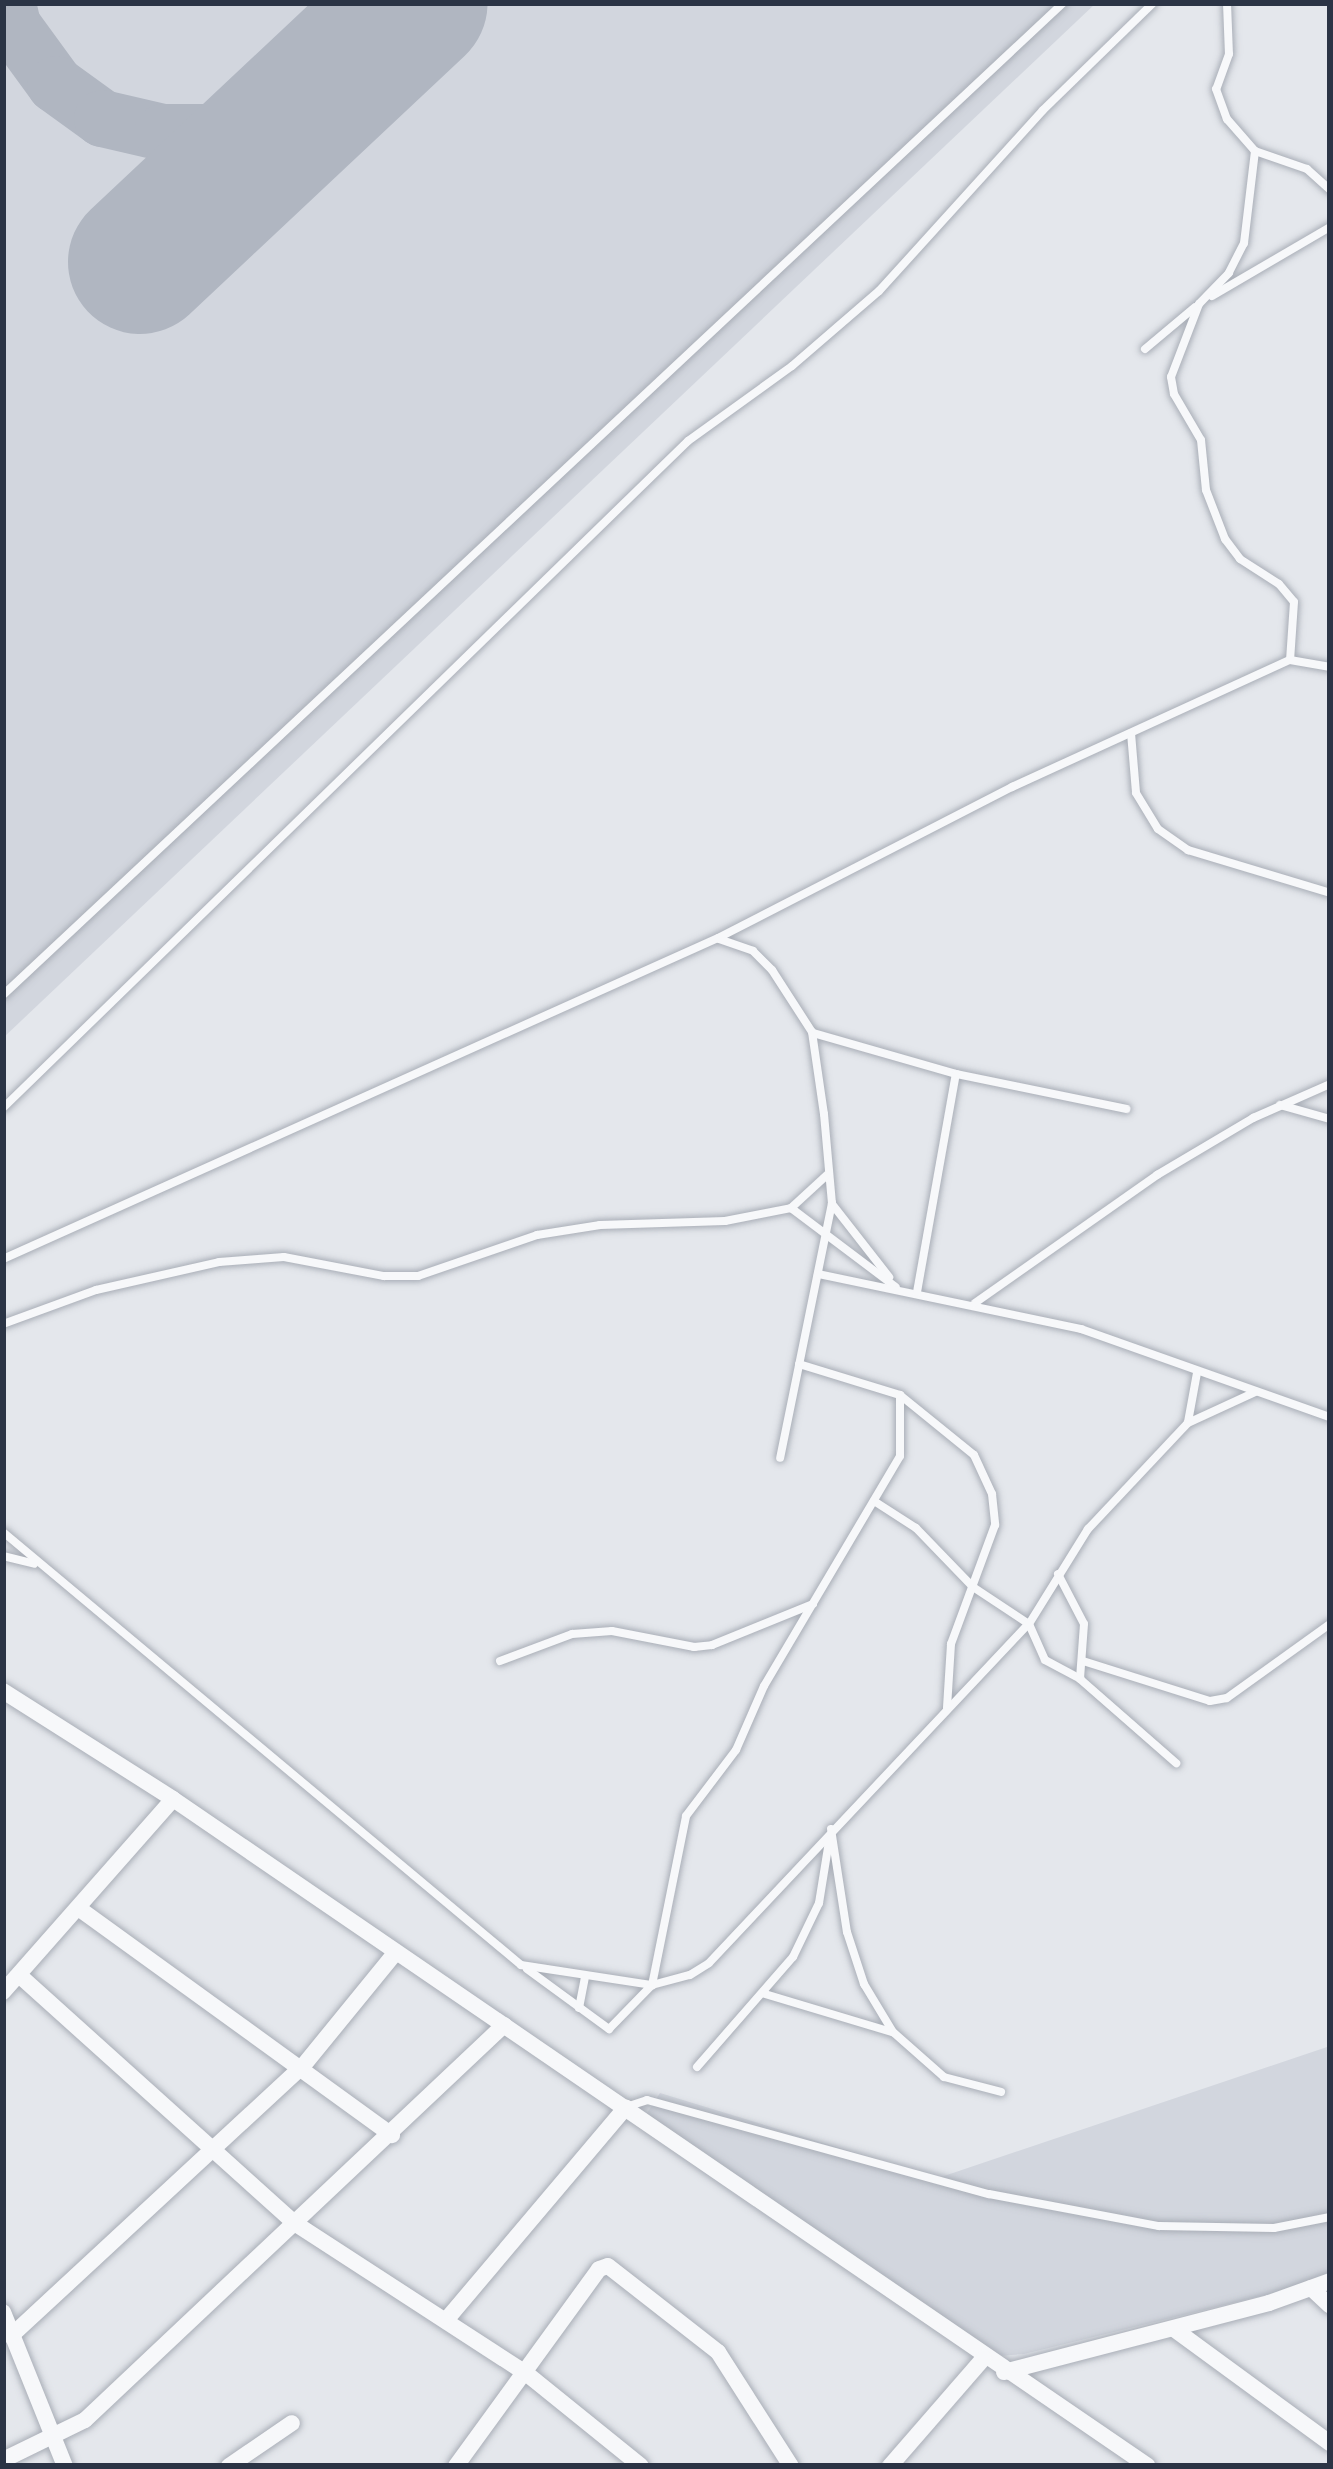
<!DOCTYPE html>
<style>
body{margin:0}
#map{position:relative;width:1333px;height:2469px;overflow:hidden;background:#e4e7ec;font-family:Montserrat,sans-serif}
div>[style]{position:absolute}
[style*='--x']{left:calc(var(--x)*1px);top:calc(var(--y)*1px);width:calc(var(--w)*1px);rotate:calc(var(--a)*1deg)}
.built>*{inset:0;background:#d2d6de}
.taxiway>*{height:57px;margin:-28.5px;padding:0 28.5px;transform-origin:28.5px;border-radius:28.5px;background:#b0b6c1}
.runway>*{height:144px;margin:-72px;padding:0 72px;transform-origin:72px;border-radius:72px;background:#b0b6c1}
.roads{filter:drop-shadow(0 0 3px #a9aeb7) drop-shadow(0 0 3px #a9aeb7)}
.service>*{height:8px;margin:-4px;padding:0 4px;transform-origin:4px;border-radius:4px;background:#f7f8fa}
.minor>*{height:16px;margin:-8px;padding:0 8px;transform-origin:8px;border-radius:8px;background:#f7f8fa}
span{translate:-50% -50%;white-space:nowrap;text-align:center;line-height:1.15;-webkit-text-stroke:10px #f4f6f9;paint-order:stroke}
.frame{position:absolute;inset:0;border:6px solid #2b3445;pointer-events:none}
</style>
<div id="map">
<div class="built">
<div style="clip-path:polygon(3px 3px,1096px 3px,3px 1038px)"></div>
<div style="clip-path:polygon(1330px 2046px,1330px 2279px,1024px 2354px,998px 2356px,642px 2121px,660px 2093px,938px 2178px)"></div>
</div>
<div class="taxiway">
<div style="--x:7;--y:3;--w:23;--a:77"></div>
<div style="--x:12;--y:25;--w:73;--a:53.9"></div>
<div style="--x:55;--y:84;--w:58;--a:35.9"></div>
<div style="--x:102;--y:118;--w:62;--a:13.1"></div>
<div style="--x:162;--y:132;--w:63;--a:0"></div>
<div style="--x:225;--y:132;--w:78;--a:-15.6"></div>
</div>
<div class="runway">
<div style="--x:140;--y:262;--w:378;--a:-43.2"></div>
</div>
<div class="roads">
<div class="service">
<div style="--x:1227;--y:3;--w:51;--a:87.8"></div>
<div style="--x:1229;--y:54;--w:37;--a:110"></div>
<div style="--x:1216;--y:89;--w:32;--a:70"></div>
<div style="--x:1227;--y:119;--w:43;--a:48.8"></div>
<div style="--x:1255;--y:151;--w:93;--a:96.8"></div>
<div style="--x:1244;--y:243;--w:34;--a:117"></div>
<div style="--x:1229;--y:273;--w:43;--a:134.1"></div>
<div style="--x:1199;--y:304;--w:78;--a:111"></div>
<div style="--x:1171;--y:377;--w:17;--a:80"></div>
<div style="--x:1174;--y:394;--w:53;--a:59.6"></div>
<div style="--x:1201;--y:440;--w:50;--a:84.3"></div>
<div style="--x:1206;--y:490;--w:53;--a:68.8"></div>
<div style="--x:1225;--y:539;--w:25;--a:53"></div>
<div style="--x:1240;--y:559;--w:46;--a:32.7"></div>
<div style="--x:1279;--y:584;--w:23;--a:50"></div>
<div style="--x:1294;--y:602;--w:58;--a:93.9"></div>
<div style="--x:1255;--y:151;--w:55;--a:19.1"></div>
<div style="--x:1307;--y:169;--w:31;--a:42"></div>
<div style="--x:1212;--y:296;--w:137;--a:-30.3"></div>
<div style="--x:1145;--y:349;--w:65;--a:-40"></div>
<div style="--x:1131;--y:733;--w:60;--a:85.2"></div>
<div style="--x:1136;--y:793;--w:42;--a:58.6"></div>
<div style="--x:1158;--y:829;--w:37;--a:35"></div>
<div style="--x:1188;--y:850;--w:148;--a:16.8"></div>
<div style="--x:719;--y:939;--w:36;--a:19"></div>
<div style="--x:753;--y:951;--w:27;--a:45"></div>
<div style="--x:772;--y:970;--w:74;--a:57.2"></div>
<div style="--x:812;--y:1032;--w:83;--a:81.7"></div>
<div style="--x:824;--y:1114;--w:89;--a:84.9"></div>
<div style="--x:832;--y:1203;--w:260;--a:101.5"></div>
<div style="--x:3;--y:995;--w:1452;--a:-43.1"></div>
<div style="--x:813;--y:1033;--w:149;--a:16"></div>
<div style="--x:956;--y:1074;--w:174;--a:11.6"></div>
<div style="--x:1280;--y:1105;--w:52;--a:15.6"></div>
<div style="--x:3;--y:1108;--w:956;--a:-44.24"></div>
<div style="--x:688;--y:441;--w:128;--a:-35.8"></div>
<div style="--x:792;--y:366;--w:115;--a:-40.8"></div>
<div style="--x:879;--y:291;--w:244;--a:-47.8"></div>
<div style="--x:1043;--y:110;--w:153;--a:-44.2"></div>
<div style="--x:832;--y:1204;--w:93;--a:52"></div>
<div style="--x:791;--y:1208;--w:131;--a:37"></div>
<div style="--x:3;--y:1259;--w:784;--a:-24.18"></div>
<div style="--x:718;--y:938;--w:331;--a:-27.2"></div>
<div style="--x:1012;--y:787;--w:306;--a:-24.6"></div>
<div style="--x:1290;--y:660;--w:41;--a:9.9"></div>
<div style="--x:818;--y:1274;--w:269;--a:11.8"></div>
<div style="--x:1081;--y:1329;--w:264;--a:19.5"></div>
<div style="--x:917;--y:1292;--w:221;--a:-79.9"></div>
<div style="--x:975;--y:1303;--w:223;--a:-35.1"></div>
<div style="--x:1157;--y:1175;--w:112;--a:-30.7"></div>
<div style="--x:1253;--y:1118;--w:84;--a:-23.8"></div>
<div style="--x:3;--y:1324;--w:99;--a:-20.1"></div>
<div style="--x:96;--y:1290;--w:126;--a:-12.8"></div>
<div style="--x:219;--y:1262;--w:65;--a:-4.4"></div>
<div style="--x:284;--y:1257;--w:102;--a:10.8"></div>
<div style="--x:384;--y:1276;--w:34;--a:0"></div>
<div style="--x:418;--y:1276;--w:126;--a:-19"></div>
<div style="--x:537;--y:1235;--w:64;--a:-9"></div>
<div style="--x:600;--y:1225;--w:125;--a:-1.8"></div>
<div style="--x:725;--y:1221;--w:67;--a:-11.1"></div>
<div style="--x:791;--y:1208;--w:50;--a:-42.6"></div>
<div style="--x:799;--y:1364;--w:106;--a:17.1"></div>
<div style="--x:900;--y:1395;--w:95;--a:39"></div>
<div style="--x:974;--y:1455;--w:43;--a:65.2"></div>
<div style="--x:992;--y:1494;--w:31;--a:84"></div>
<div style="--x:995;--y:1525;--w:127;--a:110.3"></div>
<div style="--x:951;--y:1644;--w:64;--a:93.6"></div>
<div style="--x:1188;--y:1422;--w:50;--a:-79.6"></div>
<div style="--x:874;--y:1501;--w:50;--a:32.7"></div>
<div style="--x:916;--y:1528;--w:82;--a:46"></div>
<div style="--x:973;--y:1587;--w:67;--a:33.5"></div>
<div style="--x:1029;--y:1624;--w:39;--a:66"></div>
<div style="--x:1045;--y:1660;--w:40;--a:28"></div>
<div style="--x:3;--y:1532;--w:675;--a:39.89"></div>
<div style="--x:521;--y:1965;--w:133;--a:8.7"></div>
<div style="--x:652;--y:1985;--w:39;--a:-15"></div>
<div style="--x:690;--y:1975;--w:22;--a:-32"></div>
<div style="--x:709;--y:1963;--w:466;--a:-46.7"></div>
<div style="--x:1029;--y:1624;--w:112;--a:-58.2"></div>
<div style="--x:1088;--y:1529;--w:146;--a:-46.7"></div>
<div style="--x:1188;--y:1423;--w:74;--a:-24.8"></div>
<div style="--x:3;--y:1556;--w:32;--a:14"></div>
<div style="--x:1058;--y:1574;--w:56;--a:62.5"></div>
<div style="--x:1084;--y:1624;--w:55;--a:94.2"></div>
<div style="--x:1080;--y:1679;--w:128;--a:41.2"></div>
<div style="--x:500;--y:1661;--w:77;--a:-20.6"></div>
<div style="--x:572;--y:1634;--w:40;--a:-4.3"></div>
<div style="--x:612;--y:1631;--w:84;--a:11"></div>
<div style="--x:694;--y:1647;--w:18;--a:-6"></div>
<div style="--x:712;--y:1645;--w:109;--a:-22.1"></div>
<div style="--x:1083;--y:1661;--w:133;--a:17.5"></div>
<div style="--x:1210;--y:1701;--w:17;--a:-10"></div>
<div style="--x:1227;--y:1698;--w:127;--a:-35.7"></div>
<div style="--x:831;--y:1829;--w:104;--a:81.2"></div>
<div style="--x:847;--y:1932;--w:55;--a:71.9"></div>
<div style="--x:864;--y:1984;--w:56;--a:58.9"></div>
<div style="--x:893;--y:2032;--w:68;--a:41.4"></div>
<div style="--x:944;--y:2077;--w:59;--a:14.7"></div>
<div style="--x:527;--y:1969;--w:102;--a:36.2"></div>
<div style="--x:609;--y:2029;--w:62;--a:-45.7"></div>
<div style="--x:652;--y:1985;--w:172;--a:-78.6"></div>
<div style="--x:686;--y:1816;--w:83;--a:-52.9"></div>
<div style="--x:736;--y:1750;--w:70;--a:-66.4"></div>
<div style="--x:764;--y:1686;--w:267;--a:-59.4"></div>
<div style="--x:900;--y:1456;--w:61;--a:-90"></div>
<div style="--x:765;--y:1994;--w:133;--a:16.7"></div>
<div style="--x:579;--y:2008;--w:32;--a:-79"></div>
<div style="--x:697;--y:2067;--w:146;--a:-48.9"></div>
<div style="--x:793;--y:1957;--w:60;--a:-64.3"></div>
<div style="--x:819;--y:1903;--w:63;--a:-80.8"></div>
<div style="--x:629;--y:2106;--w:19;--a:-18"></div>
<div style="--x:647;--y:2100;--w:355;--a:15.4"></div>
<div style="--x:989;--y:2194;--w:173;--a:10.7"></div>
<div style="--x:1159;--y:2226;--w:115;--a:1"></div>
<div style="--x:1274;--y:2228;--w:57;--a:-11.1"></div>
</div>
<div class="minor">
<div style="--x:3;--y:1691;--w:201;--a:32.4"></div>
<div style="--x:173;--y:1799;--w:1181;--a:34.38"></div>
<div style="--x:81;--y:1910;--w:384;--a:35.9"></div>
<div style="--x:19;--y:1975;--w:372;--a:42"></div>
<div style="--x:296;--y:2224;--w:275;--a:33"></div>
<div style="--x:527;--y:2374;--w:146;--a:38.9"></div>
<div style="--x:3;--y:1992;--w:257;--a:-48.6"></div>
<div style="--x:1311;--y:2288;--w:26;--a:43"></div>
<div style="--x:3;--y:2312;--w:166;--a:68.1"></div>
<div style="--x:447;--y:2319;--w:277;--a:-49.8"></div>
<div style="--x:1174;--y:2329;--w:193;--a:36.2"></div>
<div style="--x:11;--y:2336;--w:398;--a:-42.8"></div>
<div style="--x:303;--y:2066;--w:147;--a:-50.8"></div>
<div style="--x:1004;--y:2372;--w:274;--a:-14.6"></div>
<div style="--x:1269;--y:2303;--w:65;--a:-19.8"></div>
<div style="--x:3;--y:2460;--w:91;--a:-26"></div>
<div style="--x:85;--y:2420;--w:576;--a:-43.31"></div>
<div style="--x:229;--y:2466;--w:76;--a:-34.3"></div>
<div style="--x:456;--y:2466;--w:243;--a:-54"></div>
<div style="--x:599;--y:2269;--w:9;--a:-18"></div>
<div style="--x:608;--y:2266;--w:140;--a:38"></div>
<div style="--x:718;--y:2352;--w:135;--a:57.4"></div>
<div style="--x:890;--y:2466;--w:143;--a:-49"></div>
</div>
</div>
<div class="frame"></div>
</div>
